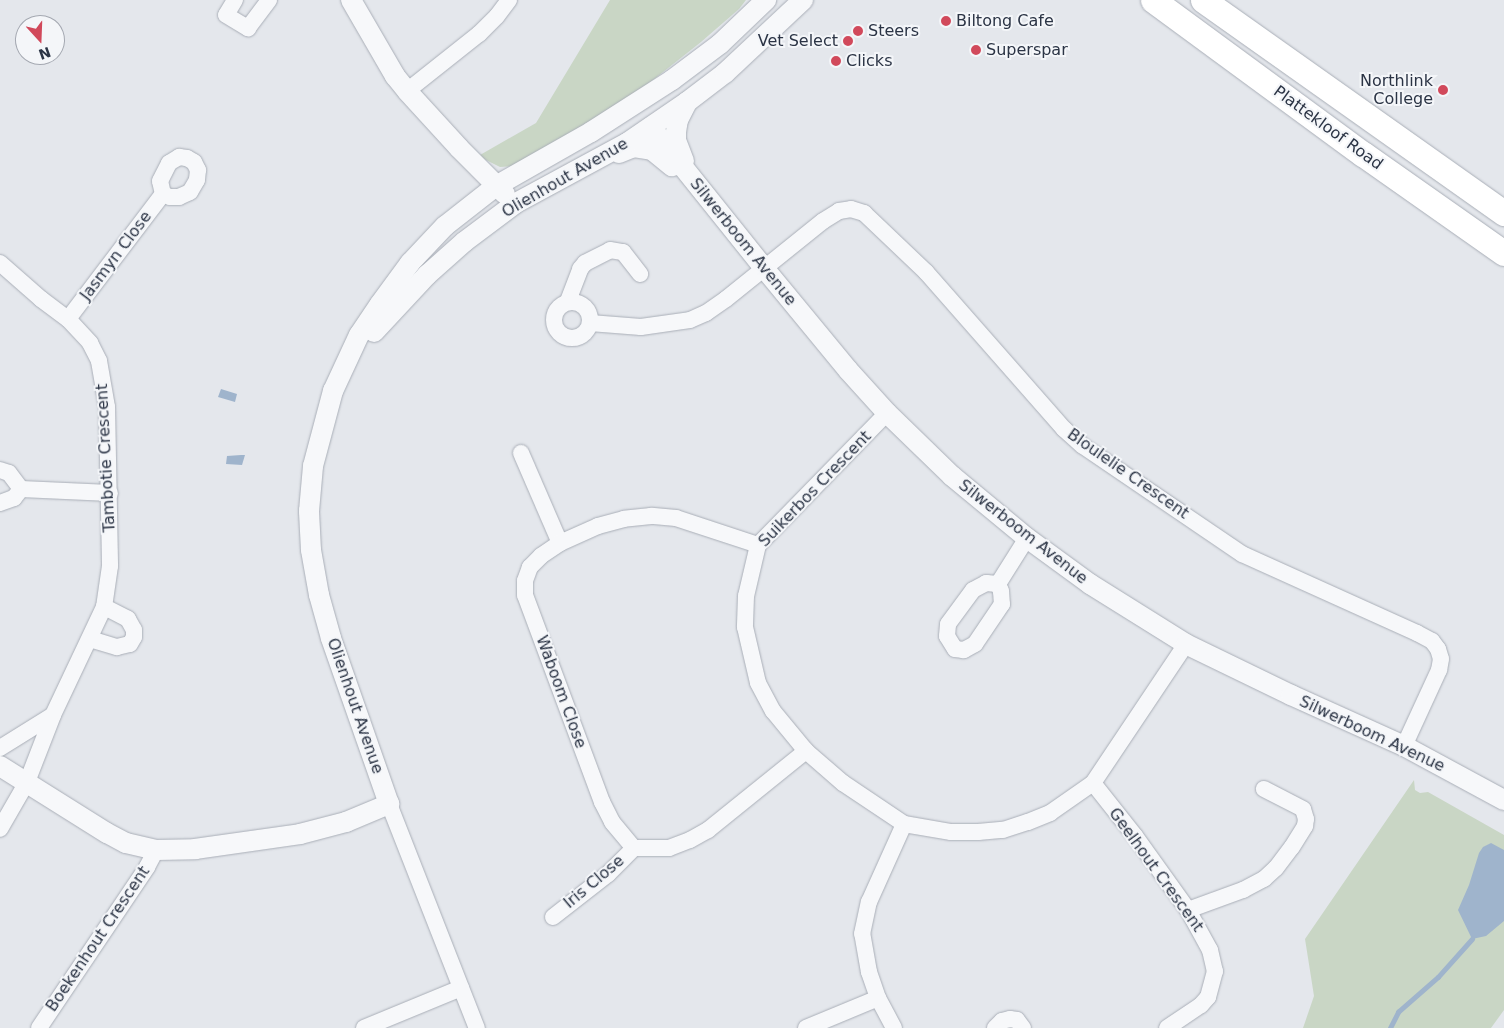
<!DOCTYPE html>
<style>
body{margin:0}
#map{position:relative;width:1504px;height:1028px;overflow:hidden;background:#e4e7ec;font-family:"DejaVu Sans",sans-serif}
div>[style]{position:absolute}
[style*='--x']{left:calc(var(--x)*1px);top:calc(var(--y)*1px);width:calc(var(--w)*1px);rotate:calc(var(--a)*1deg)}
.green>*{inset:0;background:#c9d6c5}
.water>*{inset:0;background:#9fb4cc}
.stream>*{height:4.5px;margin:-2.25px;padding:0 2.25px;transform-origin:2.25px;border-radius:2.25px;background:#9fb4cc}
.roads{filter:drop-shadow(0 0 1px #a9aeb7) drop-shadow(0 0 1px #a9aeb7)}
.minor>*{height:16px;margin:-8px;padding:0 8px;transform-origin:8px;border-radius:8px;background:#f7f8fa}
.minor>.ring{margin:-8px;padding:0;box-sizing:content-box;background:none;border:16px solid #f7f8fa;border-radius:50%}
.tertiary>*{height:20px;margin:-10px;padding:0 10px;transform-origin:10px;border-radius:10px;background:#f7f8fa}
.primary>*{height:25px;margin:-12.5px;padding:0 12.5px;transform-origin:12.5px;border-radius:12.5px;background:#fff}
.dots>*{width:14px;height:14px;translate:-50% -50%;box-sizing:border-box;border:2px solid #f4f6f9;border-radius:50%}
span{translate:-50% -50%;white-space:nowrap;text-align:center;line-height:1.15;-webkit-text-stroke:4px #f4f6f9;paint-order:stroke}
.poi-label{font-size:16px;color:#2b3445}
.left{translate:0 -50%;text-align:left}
.right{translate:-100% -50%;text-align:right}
.street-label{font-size:16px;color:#2b3445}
.north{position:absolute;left:15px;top:15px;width:50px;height:50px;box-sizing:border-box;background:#f4f6f9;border:1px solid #a4a8b1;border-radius:50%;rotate:160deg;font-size:14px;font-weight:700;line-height:20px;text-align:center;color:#2b3445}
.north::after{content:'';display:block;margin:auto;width:18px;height:22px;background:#d1495b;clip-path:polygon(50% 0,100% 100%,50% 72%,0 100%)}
</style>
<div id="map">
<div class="green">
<div style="clip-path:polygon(610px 0,746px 0,739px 9px,701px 42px,629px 99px,513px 166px,500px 167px,484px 159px,480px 155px,536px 123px)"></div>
<div style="clip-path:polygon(1414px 780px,1415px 790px,1420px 793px,1428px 792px,1504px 835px,1504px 1010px,1491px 1028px,1303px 1028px,1314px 996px,1305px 939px)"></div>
</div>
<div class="water">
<div style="clip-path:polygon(221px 389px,237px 394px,235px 402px,218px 397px)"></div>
<div style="clip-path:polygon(241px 455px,245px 455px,242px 465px,226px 464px,227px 456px)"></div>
<div style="clip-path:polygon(1491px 843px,1504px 850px,1504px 921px,1486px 936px,1472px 939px,1458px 910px,1469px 885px,1479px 853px,1483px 847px)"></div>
</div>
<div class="stream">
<div style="--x:1390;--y:1028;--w:18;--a:-63"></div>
<div style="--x:1398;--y:1012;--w:53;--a:-41.2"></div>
<div style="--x:1438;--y:977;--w:51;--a:-48.2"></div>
</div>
<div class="roads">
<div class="minor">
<div style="--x:235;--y:0;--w:17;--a:121"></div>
<div style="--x:226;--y:15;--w:26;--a:31"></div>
<div style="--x:248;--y:28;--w:35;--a:-53"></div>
<div style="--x:407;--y:91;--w:92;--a:-38.4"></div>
<div style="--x:479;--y:34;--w:25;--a:-45"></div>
<div style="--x:497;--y:16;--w:20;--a:-53"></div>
<div style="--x:179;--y:157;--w:8;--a:7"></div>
<div style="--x:187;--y:158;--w:8;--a:30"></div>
<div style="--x:194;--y:162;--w:9;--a:63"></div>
<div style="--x:198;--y:170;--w:10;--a:96"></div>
<div style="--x:197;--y:180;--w:14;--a:120"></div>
<div style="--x:190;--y:192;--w:12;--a:156"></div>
<div style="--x:179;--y:197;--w:9;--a:180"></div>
<div style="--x:170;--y:197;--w:8;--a:-157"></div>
<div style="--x:163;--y:194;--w:13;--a:-103"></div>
<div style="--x:160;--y:181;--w:20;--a:-63"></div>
<div style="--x:169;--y:163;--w:12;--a:-31"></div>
<div style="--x:0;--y:263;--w:55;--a:41.3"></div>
<div style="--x:41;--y:299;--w:34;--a:37"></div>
<div style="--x:68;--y:319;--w:33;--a:47"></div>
<div style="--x:90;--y:343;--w:20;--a:63"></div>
<div style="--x:99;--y:361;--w:47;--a:80.1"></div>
<div style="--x:107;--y:407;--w:159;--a:88.9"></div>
<div style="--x:110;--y:566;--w:41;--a:98.3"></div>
<div style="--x:104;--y:607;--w:119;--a:115.3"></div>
<div style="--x:53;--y:715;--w:72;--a:111.2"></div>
<div style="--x:27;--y:782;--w:54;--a:119.9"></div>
<div style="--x:568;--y:301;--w:34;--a:-69"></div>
<div style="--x:580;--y:269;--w:8;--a:-50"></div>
<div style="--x:585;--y:263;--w:28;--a:-27"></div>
<div style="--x:610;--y:250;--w:13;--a:9"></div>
<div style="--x:623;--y:252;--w:28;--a:52"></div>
<div class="ring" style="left:554px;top:302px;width:20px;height:20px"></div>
<div style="--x:68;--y:319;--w:157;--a:-52.8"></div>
<div style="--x:590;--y:323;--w:51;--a:4.5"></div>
<div style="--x:641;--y:327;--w:49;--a:-8.1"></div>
<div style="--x:690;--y:320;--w:17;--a:-24"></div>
<div style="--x:706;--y:313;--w:24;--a:-35"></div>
<div style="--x:726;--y:299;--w:124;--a:-38.8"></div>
<div style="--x:823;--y:221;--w:19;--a:-32"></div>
<div style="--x:839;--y:211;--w:12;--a:-9"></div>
<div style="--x:851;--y:209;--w:14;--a:17"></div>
<div style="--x:864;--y:213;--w:86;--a:43.6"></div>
<div style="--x:926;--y:272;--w:209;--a:48.7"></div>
<div style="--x:1064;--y:429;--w:25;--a:42"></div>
<div style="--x:1083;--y:446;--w:192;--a:34.2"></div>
<div style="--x:1242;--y:554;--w:192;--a:24.3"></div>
<div style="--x:1417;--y:633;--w:17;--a:28"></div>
<div style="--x:1432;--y:641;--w:10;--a:53"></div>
<div style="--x:1438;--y:649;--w:10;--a:73"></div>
<div style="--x:1441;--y:659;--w:11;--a:100"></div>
<div style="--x:1439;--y:670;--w:84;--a:114.7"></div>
<div style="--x:887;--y:413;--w:185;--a:134.3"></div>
<div style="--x:758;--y:545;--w:52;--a:103.2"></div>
<div style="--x:746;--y:596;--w:31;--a:92"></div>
<div style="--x:745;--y:627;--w:57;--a:76.9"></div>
<div style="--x:758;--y:683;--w:32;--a:62"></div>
<div style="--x:773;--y:711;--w:52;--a:50.5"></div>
<div style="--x:806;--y:751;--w:49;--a:40.9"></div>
<div style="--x:843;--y:783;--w:73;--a:33.9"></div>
<div style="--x:904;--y:824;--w:48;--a:9.7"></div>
<div style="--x:951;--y:832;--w:27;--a:0"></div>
<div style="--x:978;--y:832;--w:25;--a:-5"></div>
<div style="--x:1003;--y:830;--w:26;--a:-18"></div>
<div style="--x:1028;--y:822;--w:24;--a:-22"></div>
<div style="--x:1050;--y:813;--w:52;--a:-34.9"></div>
<div style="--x:1093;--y:783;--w:167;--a:-56.2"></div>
<div style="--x:521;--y:453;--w:98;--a:66.6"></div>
<div style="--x:0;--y:470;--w:9;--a:18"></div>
<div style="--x:9;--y:473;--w:20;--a:53"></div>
<div style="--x:21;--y:489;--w:89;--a:2.6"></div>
<div style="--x:0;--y:503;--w:15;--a:-20"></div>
<div style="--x:14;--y:498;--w:11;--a:-52"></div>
<div style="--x:758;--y:545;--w:86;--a:-161.8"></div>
<div style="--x:676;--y:518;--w:25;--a:-175"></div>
<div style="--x:651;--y:516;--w:27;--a:174"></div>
<div style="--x:624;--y:519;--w:27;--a:165"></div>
<div style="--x:598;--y:526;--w:42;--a:155.9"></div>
<div style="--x:560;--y:543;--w:23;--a:146"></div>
<div style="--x:541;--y:556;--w:16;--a:135"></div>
<div style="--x:530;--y:567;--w:15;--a:110"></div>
<div style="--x:525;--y:581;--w:14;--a:90"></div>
<div style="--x:525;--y:595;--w:221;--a:69.6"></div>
<div style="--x:602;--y:802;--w:22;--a:63"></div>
<div style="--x:612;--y:822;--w:34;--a:50"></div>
<div style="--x:634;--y:848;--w:35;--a:0"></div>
<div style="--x:669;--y:848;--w:22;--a:-21"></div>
<div style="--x:690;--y:840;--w:21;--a:-29"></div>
<div style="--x:708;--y:830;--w:126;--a:-38.9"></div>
<div style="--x:986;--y:583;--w:12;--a:5"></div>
<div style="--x:998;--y:584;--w:8;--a:67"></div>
<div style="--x:1001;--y:591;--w:13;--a:86"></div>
<div style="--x:1002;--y:604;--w:48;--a:124"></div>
<div style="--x:975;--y:644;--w:13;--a:151"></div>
<div style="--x:964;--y:650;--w:9;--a:-174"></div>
<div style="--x:955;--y:649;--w:15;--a:-122"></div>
<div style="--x:947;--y:636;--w:12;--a:-85"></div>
<div style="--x:948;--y:624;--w:42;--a:-53.7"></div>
<div style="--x:973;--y:590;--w:15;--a:-28"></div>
<div style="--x:998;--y:584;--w:54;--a:-57.8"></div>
<div style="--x:90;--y:639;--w:28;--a:17"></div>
<div style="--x:117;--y:647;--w:13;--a:-13"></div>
<div style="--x:130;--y:644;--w:8;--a:-60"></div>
<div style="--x:134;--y:637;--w:7;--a:-90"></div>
<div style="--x:134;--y:630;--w:13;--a:-119"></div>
<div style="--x:128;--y:619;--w:27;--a:-153"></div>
<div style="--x:0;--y:748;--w:62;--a:-31.9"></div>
<div style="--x:1093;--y:783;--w:68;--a:51.6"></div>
<div style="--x:1135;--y:836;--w:91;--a:54.4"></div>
<div style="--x:1188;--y:910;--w:46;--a:61.2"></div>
<div style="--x:1210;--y:950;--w:22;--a:77"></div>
<div style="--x:1215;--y:971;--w:27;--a:105"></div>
<div style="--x:1208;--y:997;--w:11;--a:131"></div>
<div style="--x:1201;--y:1005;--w:41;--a:145.9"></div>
<div style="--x:389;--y:804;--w:241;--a:68.6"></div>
<div style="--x:1188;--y:910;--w:59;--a:-20"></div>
<div style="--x:1243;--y:890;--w:24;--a:-28"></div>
<div style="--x:1264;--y:879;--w:16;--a:-43"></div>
<div style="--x:1276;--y:868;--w:26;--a:-53"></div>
<div style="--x:1292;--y:847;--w:25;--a:-58"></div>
<div style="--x:1305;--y:826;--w:7;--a:-82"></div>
<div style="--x:1306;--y:819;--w:10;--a:-107"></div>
<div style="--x:1303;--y:809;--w:44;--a:-152.9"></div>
<div style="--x:553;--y:917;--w:70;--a:-38"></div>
<div style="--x:608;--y:874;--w:37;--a:-45"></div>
<div style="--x:39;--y:1028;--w:194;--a:-56.1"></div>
<div style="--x:147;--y:867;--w:19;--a:-62"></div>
<div style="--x:364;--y:1028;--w:105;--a:-22.4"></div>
<div style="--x:806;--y:1028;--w:78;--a:-22.6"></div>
<div style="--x:894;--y:1028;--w:34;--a:-118"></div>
<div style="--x:878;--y:998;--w:28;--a:-109"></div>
<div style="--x:869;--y:972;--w:39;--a:-100"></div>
<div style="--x:862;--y:934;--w:33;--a:-78"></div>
<div style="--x:869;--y:902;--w:85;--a:-65.8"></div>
<div style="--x:995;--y:1028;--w:10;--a:-45"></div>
<div style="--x:1002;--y:1021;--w:8;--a:-14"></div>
<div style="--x:1010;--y:1019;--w:7;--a:8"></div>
<div style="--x:1017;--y:1020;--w:10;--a:53"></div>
</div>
<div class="tertiary">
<div style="--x:351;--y:0;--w:88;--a:59.9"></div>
<div style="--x:395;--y:76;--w:19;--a:51"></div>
<div style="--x:407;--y:91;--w:77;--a:47.6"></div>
<div style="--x:459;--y:148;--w:65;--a:45"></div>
<div style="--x:651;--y:127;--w:181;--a:51.3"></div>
<div style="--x:764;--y:268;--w:132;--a:50.5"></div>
<div style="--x:848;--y:370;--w:58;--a:47.8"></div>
<div style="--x:887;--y:413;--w:91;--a:44.1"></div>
<div style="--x:952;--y:476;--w:97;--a:39.6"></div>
<div style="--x:1027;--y:538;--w:78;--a:36.1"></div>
<div style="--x:1090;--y:584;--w:113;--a:32"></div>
<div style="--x:1186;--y:644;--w:117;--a:25.9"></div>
<div style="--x:1291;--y:695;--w:124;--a:24.3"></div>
<div style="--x:1404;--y:746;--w:114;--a:28.4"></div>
<div style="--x:619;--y:153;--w:16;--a:-22"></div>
<div style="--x:634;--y:147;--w:18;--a:9"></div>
<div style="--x:652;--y:150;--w:26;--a:39"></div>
<div style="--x:684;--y:161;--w:22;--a:-111"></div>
<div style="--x:676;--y:140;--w:8;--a:-90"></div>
<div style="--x:676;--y:132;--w:12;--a:-81"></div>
<div style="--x:678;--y:120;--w:20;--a:-63"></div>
<div style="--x:374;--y:332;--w:78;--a:-47.1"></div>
<div style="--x:427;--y:275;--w:50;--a:-41.7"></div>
<div style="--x:464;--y:242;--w:65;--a:-36.9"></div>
<div style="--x:516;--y:203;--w:126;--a:-28.4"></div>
<div style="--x:627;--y:143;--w:73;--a:-34.3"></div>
<div style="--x:687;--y:102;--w:48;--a:-37.3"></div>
<div style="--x:725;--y:73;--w:107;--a:-43.1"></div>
<div style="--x:0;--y:766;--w:126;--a:32.1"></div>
<div style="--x:107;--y:833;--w:21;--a:28"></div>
<div style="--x:126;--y:843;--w:31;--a:13"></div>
<div style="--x:156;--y:850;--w:39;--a:-1"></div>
<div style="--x:195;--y:849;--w:106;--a:-8.1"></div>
<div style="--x:300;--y:834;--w:48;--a:-14.6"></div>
<div style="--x:346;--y:822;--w:47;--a:-22.7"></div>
<div style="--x:389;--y:804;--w:176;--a:-109.3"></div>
<div style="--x:331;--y:638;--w:45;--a:-105.6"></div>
<div style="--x:319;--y:595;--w:46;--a:-100.1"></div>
<div style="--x:311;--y:550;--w:39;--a:-93"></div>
<div style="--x:309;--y:511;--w:45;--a:-84.9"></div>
<div style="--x:313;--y:466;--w:78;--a:-75.1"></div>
<div style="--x:333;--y:391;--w:62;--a:-65.1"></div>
<div style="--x:359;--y:335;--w:37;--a:-56"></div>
<div style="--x:380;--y:304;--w:51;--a:-53.8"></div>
<div style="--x:410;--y:263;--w:51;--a:-46.6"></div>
<div style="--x:445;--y:226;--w:65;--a:-38.1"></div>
<div style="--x:496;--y:186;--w:109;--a:-29.6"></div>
<div style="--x:591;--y:132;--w:96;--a:-32.7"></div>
<div style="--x:672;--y:80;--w:60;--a:-36.9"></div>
<div style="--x:720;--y:44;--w:64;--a:-43.7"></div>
</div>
<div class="primary">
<div style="--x:1153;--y:0;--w:260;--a:36.3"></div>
<div style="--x:1363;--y:154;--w:172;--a:35.1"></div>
<div style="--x:1203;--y:0;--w:369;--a:35.3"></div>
</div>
</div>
<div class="dots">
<div style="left:946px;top:21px;background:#d1495b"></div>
<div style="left:858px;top:31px;background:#d1495b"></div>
<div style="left:848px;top:41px;background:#d1495b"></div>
<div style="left:976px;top:50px;background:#d1495b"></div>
<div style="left:836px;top:61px;background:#d1495b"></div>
<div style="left:1443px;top:90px;background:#d1495b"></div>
</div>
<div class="poi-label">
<span class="left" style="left:956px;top:21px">Biltong Cafe</span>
<span class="left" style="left:868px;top:31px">Steers</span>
<span class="right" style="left:838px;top:41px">Vet Select</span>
<span class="left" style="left:986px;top:50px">Superspar</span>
<span class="left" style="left:846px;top:61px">Clicks</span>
<span class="right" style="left:1433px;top:90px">Northlink<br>College</span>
</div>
<div class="street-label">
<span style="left:1328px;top:128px;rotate:36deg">Plattekloof Road</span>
<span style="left:565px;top:178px;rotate:-30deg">Olienhout Avenue</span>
<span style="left:743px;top:242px;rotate:51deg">Silwerboom Avenue</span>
<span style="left:116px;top:256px;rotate:-53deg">Jasmyn Close</span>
<span style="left:106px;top:458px;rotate:-93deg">Tambotie Crescent</span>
<span style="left:1128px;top:474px;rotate:35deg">Bloulelie Crescent</span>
<span style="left:815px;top:489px;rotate:-46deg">Suikerbos Crescent</span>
<span style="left:1023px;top:532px;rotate:38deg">Silwerboom Avenue</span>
<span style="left:561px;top:692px;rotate:70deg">Waboom Close</span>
<span style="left:355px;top:706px;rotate:71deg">Olienhout Avenue</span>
<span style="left:1372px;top:734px;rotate:25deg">Silwerboom Avenue</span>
<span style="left:1156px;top:870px;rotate:54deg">Geelhout Crescent</span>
<span style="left:594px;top:882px;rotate:-40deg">Iris Close</span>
<span style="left:98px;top:939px;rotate:-56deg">Boekenhout Crescent</span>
</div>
<div class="north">N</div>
</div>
